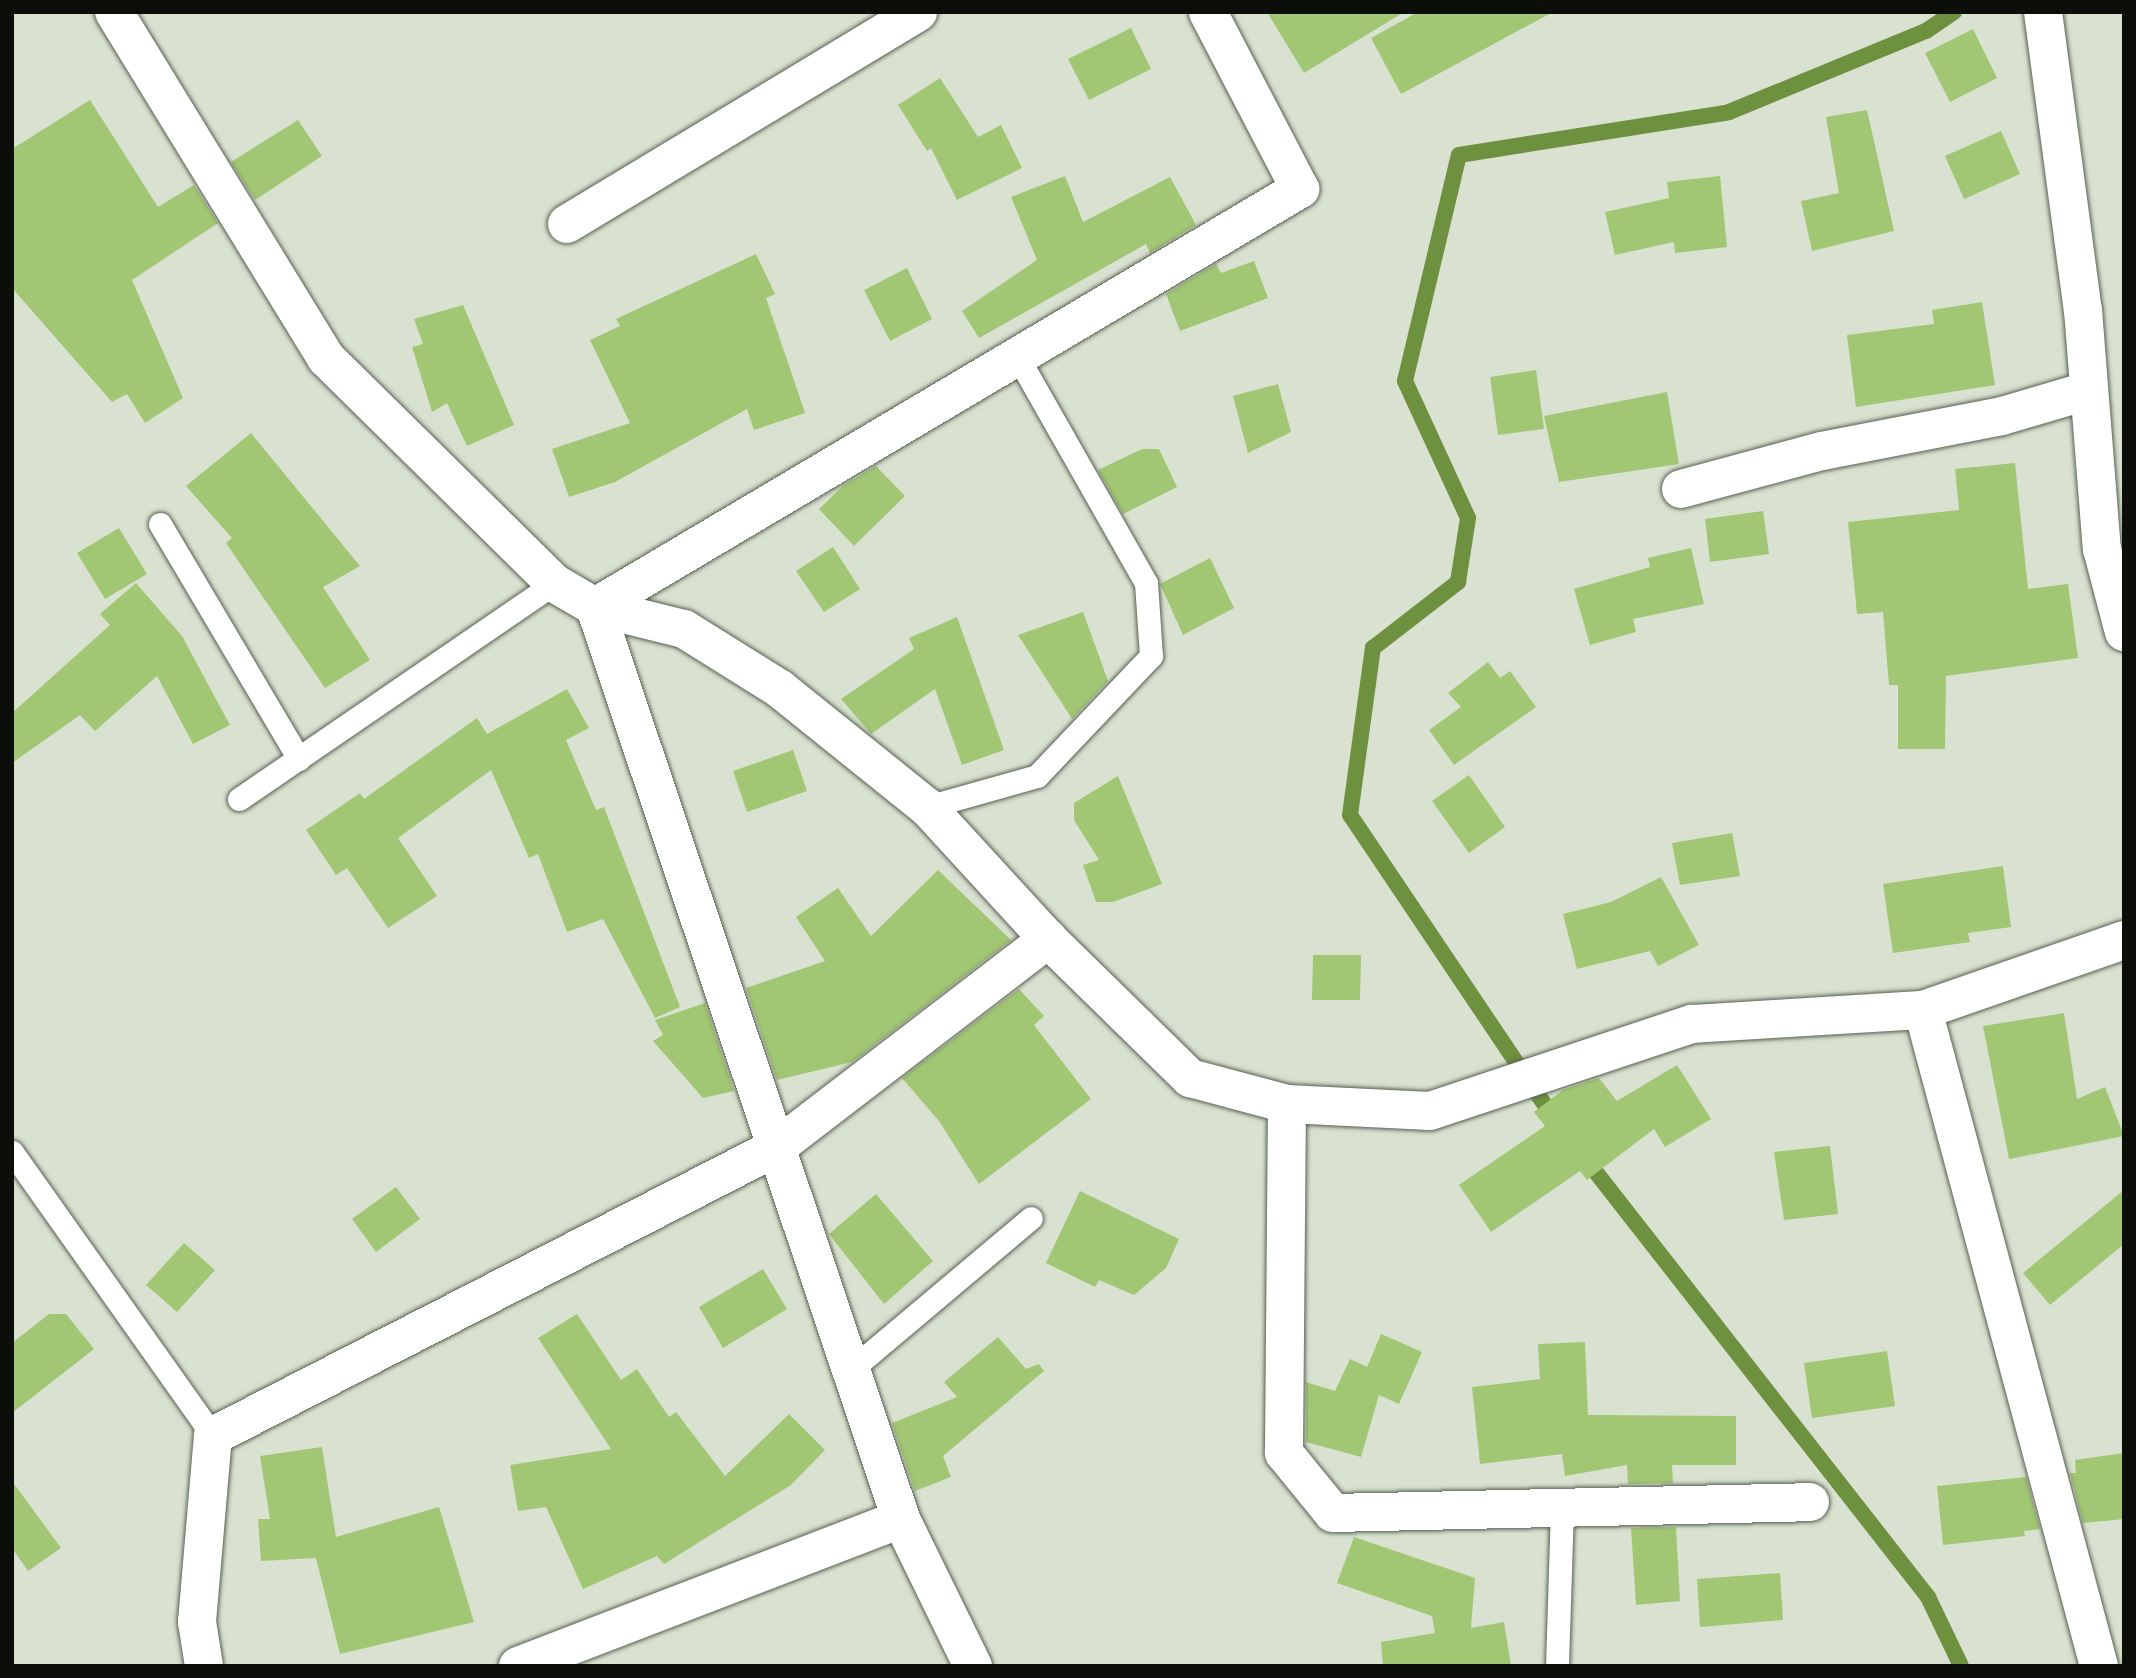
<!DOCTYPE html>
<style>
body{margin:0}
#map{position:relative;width:2136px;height:1678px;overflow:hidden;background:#d9e2d1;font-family:Barlow,sans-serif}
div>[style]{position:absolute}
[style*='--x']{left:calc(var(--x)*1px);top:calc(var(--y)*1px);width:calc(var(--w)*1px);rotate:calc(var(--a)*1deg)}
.stream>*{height:16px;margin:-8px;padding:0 8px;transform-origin:8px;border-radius:8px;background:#6e9140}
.building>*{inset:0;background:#a1c774}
.roads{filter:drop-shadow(0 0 2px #585f50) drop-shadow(0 0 2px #585f50)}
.service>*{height:23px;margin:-11.5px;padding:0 11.5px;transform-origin:11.5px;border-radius:11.5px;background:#fff}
.minor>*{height:38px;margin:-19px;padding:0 19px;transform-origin:19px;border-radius:19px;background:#fff}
span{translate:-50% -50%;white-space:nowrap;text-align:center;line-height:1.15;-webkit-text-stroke:5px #fff;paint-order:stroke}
.frame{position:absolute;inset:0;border:14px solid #0c0e09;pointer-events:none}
</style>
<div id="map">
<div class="stream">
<div style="--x:1555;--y:1120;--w:367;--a:-123.9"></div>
<div style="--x:1350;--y:815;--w:169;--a:-82.2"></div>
<div style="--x:1373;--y:648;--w:108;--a:-37.8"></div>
<div style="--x:1458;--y:582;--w:65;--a:-81.1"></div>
<div style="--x:1468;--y:518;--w:151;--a:-114.7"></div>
<div style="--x:1405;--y:381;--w:232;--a:-76.6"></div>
<div style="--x:1459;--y:155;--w:273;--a:-9"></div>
<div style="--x:1729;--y:112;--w:213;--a:-22.4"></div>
<div style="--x:1926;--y:31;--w:34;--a:-34"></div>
<div style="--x:1584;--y:1157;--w:559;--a:51.98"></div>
<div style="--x:1928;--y:1597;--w:76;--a:64.4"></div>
</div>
<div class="building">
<div style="clip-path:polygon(1267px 12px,1404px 12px,1304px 73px)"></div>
<div style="clip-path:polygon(1418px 12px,1553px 12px,1401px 94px,1371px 38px)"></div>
<div style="clip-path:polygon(1131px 28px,1151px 69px,1089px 100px,1068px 59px)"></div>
<div style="clip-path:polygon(1973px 29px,1997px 78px,1950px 102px,1925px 53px)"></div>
<div style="clip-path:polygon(940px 78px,978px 137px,1001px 125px,1022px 168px,957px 200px,931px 148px,927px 151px,898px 105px)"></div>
<div style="clip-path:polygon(90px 100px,158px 207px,194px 185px,218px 223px,132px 280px,183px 398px,145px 423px,127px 394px,112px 402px,12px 288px,12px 149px)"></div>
<div style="clip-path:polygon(1867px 110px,1894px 231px,1812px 251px,1801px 201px,1839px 193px,1826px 117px)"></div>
<div style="clip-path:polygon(298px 120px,322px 156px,255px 200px,231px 162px)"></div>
<div style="clip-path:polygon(2001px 131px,2020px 174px,1964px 199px,1945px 156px)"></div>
<div style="clip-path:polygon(1065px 176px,1083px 222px,1170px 177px,1196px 225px,1150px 253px,1146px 244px,979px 338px,962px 311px,1037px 260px,1011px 197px)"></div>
<div style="clip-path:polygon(1720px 176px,1727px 247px,1675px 253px,1674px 242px,1615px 255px,1605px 212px,1669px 198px,1667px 182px)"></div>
<div style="clip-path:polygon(756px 254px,775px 294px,766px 298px,805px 413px,754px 430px,747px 409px,615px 482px,569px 497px,552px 449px,630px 423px,590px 340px,620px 326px,616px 319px)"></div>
<div style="clip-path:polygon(1254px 261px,1268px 298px,1180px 331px,1166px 294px,1216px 264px,1221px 273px)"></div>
<div style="clip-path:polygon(907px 268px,932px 319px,890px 341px,864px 290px)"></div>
<div style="clip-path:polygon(1982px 302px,1995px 385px,1856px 407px,1847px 335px,1934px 324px,1932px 310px)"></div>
<div style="clip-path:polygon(463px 305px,514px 425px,467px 446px,447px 403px,432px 412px,412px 347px,423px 344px,414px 319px)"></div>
<div style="clip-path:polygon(1536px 370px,1544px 429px,1498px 435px,1490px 377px)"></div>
<div style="clip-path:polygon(1278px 384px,1291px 432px,1248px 453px,1233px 396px)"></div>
<div style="clip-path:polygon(1667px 392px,1679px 464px,1559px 482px,1544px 416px)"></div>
<div style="clip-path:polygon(251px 433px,360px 566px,323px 587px,370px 660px,325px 688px,226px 543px,232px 538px,186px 486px)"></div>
<div style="clip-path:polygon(1142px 449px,1159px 449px,1177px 487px,1123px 514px,1098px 470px)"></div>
<div style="clip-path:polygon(2015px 463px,2028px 589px,2068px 584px,2078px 658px,1946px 676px,1945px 749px,1898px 749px,1898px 685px,1889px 685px,1883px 612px,1857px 614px,1848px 522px,1959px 510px,1955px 469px)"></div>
<div style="clip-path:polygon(876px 466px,905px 496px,854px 546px,819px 509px,844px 485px)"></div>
<div style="clip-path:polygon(1763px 511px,1769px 554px,1710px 562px,1705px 519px)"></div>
<div style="clip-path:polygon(119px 528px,147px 574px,105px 599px,77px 553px)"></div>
<div style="clip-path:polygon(833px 547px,860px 589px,824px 612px,796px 571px)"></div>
<div style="clip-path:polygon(1691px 548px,1704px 604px,1633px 619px,1636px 632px,1590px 645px,1574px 589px,1650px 567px,1648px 558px)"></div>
<div style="clip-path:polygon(1210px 558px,1234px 608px,1183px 635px,1160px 584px)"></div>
<div style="clip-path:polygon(136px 583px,182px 636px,230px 725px,193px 744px,157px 676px,95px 731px,80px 715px,12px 763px,12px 713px,110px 625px,100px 614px)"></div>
<div style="clip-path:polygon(1083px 612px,1108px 681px,1072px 719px,1018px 635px)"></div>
<div style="clip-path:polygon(957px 617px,1004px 750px,962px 765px,935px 689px,871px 734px,841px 699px,914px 649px,909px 638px)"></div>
<div style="clip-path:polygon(1488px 662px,1500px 678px,1510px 671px,1536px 707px,1454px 765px,1429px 730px,1461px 707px,1448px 693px)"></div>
<div style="clip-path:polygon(567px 689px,589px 728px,566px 740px,596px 810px,604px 807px,680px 1007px,655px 1018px,603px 919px,567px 932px,538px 854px,529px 858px,491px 770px,398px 838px,437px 896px,388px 928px,347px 868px,336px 875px,306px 830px,360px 793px,364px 799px,477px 718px,487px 734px)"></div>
<div style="clip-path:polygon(793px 750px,807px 791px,747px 812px,733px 771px)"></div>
<div style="clip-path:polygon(1469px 775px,1505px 827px,1469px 853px,1432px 801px)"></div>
<div style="clip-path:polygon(1118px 776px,1162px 884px,1113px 902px,1096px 902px,1083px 865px,1099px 860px,1074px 820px,1074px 803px)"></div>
<div style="clip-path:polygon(1732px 833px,1740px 876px,1680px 885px,1672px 843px)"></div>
<div style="clip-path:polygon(2003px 866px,2011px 927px,1968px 933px,1970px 942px,1893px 953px,1883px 884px)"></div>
<div style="clip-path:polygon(938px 870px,1011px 940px,852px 1062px,777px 1080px,746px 988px,825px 961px,796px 917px,838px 888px,871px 936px)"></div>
<div style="clip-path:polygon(1661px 877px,1699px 945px,1658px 966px,1650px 951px,1577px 969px,1563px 914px,1611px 902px)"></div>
<div style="clip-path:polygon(1313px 955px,1361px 955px,1360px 1000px,1312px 1000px)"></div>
<div style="clip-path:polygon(1019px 989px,1044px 1016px,1034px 1025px,1091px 1099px,979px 1184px,939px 1121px,902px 1078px)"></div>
<div style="clip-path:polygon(705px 1003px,734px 1091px,703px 1098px,653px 1041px,663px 1035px,655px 1020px)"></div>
<div style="clip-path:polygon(2064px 1013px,2077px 1099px,2105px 1087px,2124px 1136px,2009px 1159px,1983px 1026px)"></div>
<div style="clip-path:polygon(1677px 1065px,1711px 1119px,1665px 1147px,1654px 1129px,1587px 1180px,1580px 1171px,1491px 1232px,1459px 1185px,1545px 1126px,1534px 1112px,1563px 1090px,1599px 1078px,1617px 1101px)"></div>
<div style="clip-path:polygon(1830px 1146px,1838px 1214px,1784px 1220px,1774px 1152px)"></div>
<div style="clip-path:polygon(396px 1187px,420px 1219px,376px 1252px,352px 1219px)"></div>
<div style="clip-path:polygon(2124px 1190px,2124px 1244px,2050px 1305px,2023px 1273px)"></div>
<div style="clip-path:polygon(1080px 1191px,1179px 1239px,1166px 1268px,1134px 1295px,1099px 1280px,1095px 1287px,1046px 1263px)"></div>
<div style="clip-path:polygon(876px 1194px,933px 1261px,884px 1304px,829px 1234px)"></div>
<div style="clip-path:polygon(184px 1243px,215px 1270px,177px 1312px,146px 1285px)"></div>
<div style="clip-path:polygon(763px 1269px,787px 1309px,723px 1348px,699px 1307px)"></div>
<div style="clip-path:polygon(49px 1314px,66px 1314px,94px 1349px,12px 1413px,12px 1343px)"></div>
<div style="clip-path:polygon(577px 1314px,621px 1380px,637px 1369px,669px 1417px,676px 1412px,725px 1476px,789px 1414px,825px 1450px,791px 1485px,664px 1564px,657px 1556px,583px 1589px,546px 1507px,518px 1511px,510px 1465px,611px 1449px,538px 1338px)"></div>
<div style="clip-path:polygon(1381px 1334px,1422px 1352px,1399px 1404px,1379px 1395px,1361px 1457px,1306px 1442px,1306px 1382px,1335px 1391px,1350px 1359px,1367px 1367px)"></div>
<div style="clip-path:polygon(998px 1337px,1026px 1369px,1039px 1364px,1044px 1371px,943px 1456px,951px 1477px,915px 1491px,892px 1423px,957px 1397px,944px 1382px)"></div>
<div style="clip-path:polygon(1585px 1342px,1588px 1415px,1736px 1416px,1736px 1465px,1672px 1465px,1673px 1483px,1628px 1484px,1627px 1465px,1565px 1476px,1562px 1454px,1480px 1464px,1472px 1387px,1540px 1379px,1538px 1344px)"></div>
<div style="clip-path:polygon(1887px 1351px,1895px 1406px,1812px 1418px,1804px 1363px)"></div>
<div style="clip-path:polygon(322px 1447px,336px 1537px,439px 1507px,474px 1622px,340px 1654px,316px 1558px,261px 1561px,258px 1519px,270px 1519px,260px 1456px)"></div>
<div style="clip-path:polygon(2124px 1453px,2124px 1519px,2083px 1523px,2070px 1473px,2076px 1473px,2075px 1460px)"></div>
<div style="clip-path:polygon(2026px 1477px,2040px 1529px,2024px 1531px,2025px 1536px,1943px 1545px,1937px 1486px)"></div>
<div style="clip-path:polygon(12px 1481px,61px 1548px,28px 1571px,12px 1548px)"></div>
<div style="clip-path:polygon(1676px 1527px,1680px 1601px,1636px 1605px,1631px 1528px)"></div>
<div style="clip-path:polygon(1354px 1537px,1475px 1578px,1471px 1628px,1504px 1622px,1511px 1666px,1383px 1666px,1381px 1642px,1435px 1633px,1432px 1616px,1337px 1583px)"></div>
<div style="clip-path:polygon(1780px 1573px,1783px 1620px,1700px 1627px,1697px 1579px)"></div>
</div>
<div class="roads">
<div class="service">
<div style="--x:160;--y:524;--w:273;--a:59.4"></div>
<div style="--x:239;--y:799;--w:382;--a:-34.4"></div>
<div style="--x:927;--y:807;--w:114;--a:-15.7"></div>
<div style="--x:1037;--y:776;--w:166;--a:-46.5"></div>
<div style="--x:1151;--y:656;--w:73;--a:-93.9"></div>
<div style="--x:1146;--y:583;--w:261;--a:-119.6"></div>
<div style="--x:12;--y:1152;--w:348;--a:54.7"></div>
<div style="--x:854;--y:1367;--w:231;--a:-40.1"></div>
<div style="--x:1557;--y:1666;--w:158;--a:-88.2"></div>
</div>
<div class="minor">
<div style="--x:114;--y:12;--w:406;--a:58.5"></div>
<div style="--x:326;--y:358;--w:320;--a:44.6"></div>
<div style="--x:554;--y:583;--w:48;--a:30.3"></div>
<div style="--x:595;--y:607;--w:92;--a:13.9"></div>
<div style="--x:684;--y:629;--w:113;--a:32"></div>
<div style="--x:780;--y:689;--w:189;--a:38.8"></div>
<div style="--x:927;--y:807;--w:179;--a:47.5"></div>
<div style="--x:1048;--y:939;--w:199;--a:44.4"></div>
<div style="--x:1190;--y:1078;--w:100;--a:15"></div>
<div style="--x:1287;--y:1104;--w:143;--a:2.8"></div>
<div style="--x:1430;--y:1111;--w:276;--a:-18.4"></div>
<div style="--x:1692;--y:1024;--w:231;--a:-3.5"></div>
<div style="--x:1923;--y:1010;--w:213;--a:-19.2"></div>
<div style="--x:2043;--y:12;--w:301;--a:82.4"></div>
<div style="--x:2083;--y:310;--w:240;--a:85.5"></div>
<div style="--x:2102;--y:549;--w:86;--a:75.2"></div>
<div style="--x:567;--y:224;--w:410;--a:-31.1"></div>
<div style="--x:1681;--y:489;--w:146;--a:-15.1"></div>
<div style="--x:1822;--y:451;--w:183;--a:-11"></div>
<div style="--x:2002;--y:416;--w:89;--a:-16.4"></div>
<div style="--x:595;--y:607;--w:962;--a:71.45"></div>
<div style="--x:901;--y:1519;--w:164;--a:63.9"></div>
<div style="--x:595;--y:607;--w:820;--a:-30.66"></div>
<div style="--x:1300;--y:189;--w:199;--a:-117.5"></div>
<div style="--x:1923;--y:1010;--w:679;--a:74.98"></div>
<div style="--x:1287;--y:1104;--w:349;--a:90.5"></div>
<div style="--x:1284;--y:1453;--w:77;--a:50.8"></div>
<div style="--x:1333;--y:1513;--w:477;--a:-1.3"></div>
<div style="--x:204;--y:1666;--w:45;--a:-99"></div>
<div style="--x:197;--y:1622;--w:187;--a:-85.1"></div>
<div style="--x:213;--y:1436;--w:634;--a:-27.13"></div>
<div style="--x:777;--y:1147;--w:342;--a:-37.5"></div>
<div style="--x:518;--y:1666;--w:410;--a:-21"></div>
</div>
</div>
<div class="frame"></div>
</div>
